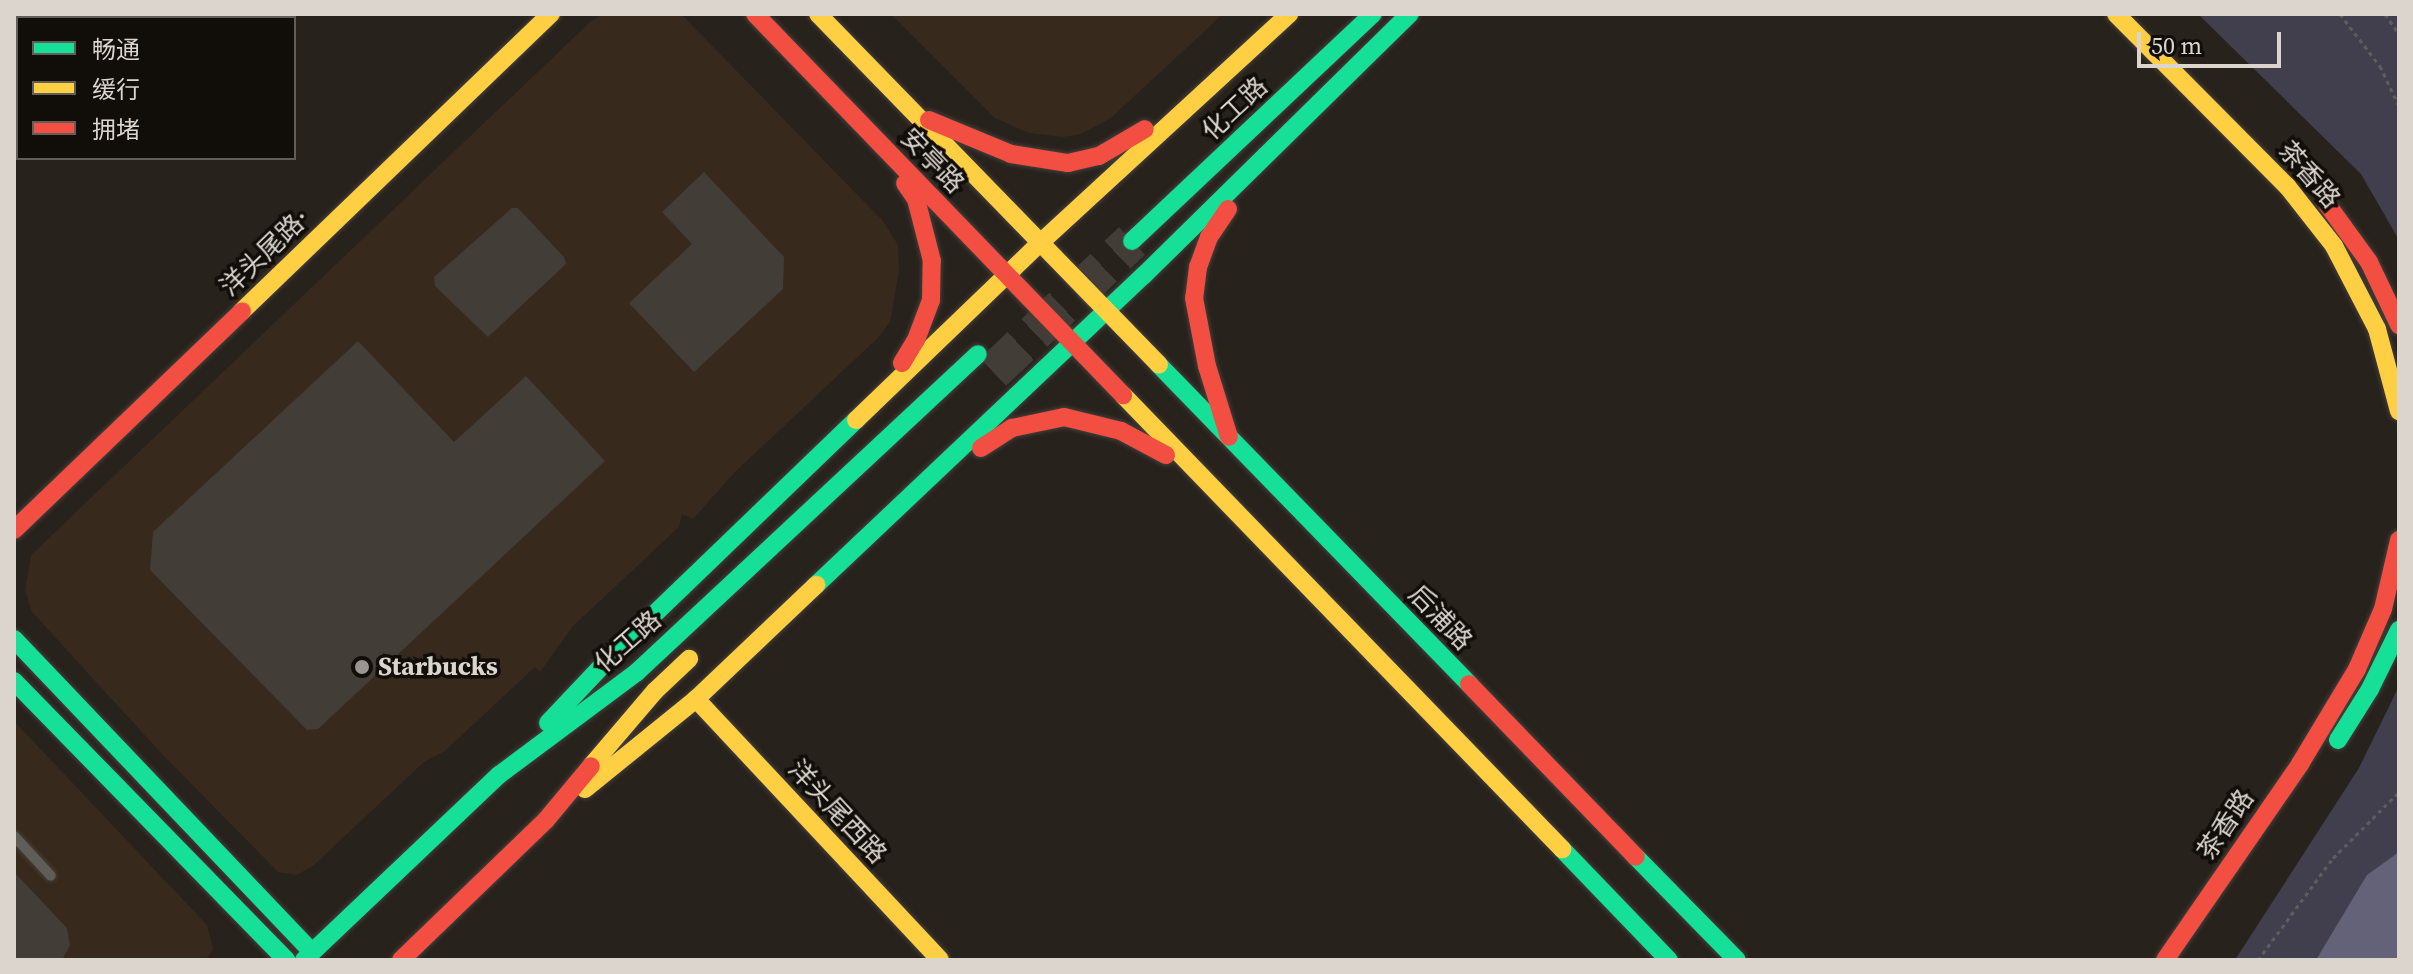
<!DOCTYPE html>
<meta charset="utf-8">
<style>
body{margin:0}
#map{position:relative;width:2413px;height:974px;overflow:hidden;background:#28221d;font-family:"Source Serif 4","Noto Sans SC",serif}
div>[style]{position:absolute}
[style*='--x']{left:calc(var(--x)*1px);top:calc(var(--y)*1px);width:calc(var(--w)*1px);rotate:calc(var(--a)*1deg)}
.built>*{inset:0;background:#37291b}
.green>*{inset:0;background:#413f4d}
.water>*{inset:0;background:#646279}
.building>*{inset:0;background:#433d37}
.highway-tunnel>*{height:38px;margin-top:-19px;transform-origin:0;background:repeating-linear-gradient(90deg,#433d38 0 38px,transparent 0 57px)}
.path>*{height:3px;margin-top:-1.5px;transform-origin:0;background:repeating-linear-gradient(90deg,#5f5d59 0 4px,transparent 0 8px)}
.roads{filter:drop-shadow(0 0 2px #443f3a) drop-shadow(0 0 2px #443f3a)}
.lane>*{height:10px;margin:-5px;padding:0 5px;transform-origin:5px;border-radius:5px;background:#605d59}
.fast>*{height:18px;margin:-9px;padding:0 9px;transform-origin:9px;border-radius:9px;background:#16e098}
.slow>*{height:18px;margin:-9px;padding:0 9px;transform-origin:9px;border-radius:9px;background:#ffcf43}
.jam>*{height:18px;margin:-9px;padding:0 9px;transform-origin:9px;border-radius:9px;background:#f24e42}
.dots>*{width:22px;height:22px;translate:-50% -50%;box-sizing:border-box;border:4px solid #110d09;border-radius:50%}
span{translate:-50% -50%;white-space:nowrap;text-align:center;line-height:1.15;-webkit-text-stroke:7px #110d09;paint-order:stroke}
.street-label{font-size:26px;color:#dbd5ce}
.poi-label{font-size:26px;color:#dbd5ce;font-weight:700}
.left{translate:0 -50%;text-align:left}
.frame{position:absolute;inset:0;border:16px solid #dbd5ce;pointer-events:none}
.legend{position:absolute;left:16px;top:16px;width:280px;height:144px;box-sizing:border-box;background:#110d09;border:2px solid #625d58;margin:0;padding:10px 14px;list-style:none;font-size:24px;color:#dbd5ce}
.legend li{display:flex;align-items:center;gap:16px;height:40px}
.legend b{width:40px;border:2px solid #625d58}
.scale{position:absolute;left:2137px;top:32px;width:144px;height:36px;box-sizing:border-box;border:4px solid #dbd5ce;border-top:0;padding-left:10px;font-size:24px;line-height:28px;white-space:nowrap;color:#dbd5ce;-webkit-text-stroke:6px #110d09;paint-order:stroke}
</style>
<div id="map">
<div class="built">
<div style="clip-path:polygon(602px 14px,681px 14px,883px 221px,898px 245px,899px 271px,890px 322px,879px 337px,735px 472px,693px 519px,682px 514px,679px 527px,573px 626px,540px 672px,535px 667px,445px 751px,424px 762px,314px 865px,297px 875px,278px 872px,161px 753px,32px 612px,25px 590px,31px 555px,589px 23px)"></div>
<div style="clip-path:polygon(891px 14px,1223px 14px,1111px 118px,1081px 134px,1063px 137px,1029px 133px,995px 118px)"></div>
<div style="clip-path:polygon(14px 721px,207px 925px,213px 949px,206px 960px,14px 960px)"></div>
</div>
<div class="green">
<div style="clip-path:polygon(2198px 14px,2399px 14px,2399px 240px,2361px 174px)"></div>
<div style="clip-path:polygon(2399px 686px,2399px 960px,2235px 960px,2359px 768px)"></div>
</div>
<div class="water">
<div style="clip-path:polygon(2399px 852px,2399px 960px,2316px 960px,2367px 875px)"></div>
</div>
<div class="building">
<div style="clip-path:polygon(704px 172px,784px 257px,783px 289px,694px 372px,629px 303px,692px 244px,662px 212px)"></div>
<div style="clip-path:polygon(512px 208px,518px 208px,564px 257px,566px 264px,488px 337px,435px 286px,434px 277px)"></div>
<div style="clip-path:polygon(358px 341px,454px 442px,526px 376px,605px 461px,318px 729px,307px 730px,150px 570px,153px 532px)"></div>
<div style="clip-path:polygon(14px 872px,67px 928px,70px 945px,62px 960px,14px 960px)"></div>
</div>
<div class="highway-tunnel">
<div style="--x:993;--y:372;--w:191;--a:-43.3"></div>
</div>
<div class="path">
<div style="--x:2340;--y:14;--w:66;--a:52.4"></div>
<div style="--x:2380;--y:66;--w:44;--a:64.6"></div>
<div style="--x:2385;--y:14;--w:24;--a:55"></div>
<div style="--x:2258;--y:960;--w:127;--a:-53.7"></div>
<div style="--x:2333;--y:858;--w:93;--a:-45"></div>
</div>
<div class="roads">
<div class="lane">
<div style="--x:14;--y:836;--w:54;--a:47.2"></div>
</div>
<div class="fast">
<div style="--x:1132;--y:241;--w:331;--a:-43.3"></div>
<div style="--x:1159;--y:365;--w:445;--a:45.8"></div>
<div style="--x:816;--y:585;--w:451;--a:-43.4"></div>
<div style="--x:1144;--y:275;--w:373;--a:-44.5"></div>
<div style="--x:14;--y:639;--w:432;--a:46.4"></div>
<div style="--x:14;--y:681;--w:390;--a:45.7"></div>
<div style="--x:548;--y:723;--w:99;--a:-46.6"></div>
<div style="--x:616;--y:651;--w:333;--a:-43.9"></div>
<div style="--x:2338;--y:740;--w:60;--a:-57.9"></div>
<div style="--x:2370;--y:689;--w:66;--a:-63.8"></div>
<div style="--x:1562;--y:849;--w:154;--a:46.1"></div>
<div style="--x:1636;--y:857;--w:144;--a:45.6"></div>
<div style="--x:304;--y:960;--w:269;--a:-43.5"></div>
<div style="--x:499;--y:775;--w:172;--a:-36.7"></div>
<div style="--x:637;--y:672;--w:466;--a:-43"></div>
</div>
<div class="slow">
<div style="--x:818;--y:14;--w:489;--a:45.8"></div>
<div style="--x:2116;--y:14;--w:243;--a:45.2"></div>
<div style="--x:2287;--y:186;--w:76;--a:51.9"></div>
<div style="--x:2334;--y:246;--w:93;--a:62.6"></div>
<div style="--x:2377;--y:329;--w:85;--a:75"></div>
<div style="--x:242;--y:311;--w:429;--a:-43.9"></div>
<div style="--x:1123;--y:395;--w:632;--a:45.96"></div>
<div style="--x:856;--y:420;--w:254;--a:-43.9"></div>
<div style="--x:1039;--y:244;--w:340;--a:-42.6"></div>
<div style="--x:696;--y:699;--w:357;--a:46.9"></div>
<div style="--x:591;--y:766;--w:99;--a:-49.5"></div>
<div style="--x:655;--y:691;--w:47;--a:-43.3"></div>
<div style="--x:585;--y:789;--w:143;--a:-39"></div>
<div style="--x:696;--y:699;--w:166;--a:-43.5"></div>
</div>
<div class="jam">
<div style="--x:755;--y:14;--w:530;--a:45.99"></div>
<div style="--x:929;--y:120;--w:89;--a:22.5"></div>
<div style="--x:1011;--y:154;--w:58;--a:9"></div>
<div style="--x:1068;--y:163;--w:32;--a:-13"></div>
<div style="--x:1099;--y:156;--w:53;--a:-30.4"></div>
<div style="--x:2327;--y:204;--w:72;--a:54.1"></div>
<div style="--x:2369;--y:262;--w:70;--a:64.5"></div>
<div style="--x:1228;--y:209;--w:34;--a:124"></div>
<div style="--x:1209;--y:237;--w:32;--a:110"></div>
<div style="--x:1198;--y:267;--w:31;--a:97"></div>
<div style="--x:1194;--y:298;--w:69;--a:79.2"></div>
<div style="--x:1207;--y:366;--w:74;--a:72.8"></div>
<div style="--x:902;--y:363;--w:27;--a:-59"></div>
<div style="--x:916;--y:340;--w:43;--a:-69.4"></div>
<div style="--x:931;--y:300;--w:39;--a:-89"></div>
<div style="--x:932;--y:261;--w:64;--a:-104.5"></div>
<div style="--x:916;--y:199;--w:19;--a:-125"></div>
<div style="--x:981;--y:448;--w:37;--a:-33"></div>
<div style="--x:1012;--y:428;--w:53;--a:-11.9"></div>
<div style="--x:1064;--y:417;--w:59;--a:13.8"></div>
<div style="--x:1121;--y:431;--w:51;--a:28.1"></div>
<div style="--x:14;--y:530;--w:316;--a:-43.8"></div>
<div style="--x:1469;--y:684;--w:240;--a:46"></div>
<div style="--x:401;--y:960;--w:202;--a:-44"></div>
<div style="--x:546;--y:820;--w:70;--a:-50.2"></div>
<div style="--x:2165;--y:960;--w:238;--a:-55.4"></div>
<div style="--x:2300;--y:764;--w:111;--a:-59"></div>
<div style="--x:2357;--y:669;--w:65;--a:-66.6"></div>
<div style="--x:2383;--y:609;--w:71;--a:-76.9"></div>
</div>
</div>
<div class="dots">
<div style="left:362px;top:667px;background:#9c9690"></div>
</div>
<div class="street-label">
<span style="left:1235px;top:109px;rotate:-43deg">化工路</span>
<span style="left:932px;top:161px;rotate:46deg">安亭路</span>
<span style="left:2309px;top:175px;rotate:49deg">茶香路</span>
<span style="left:265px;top:253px;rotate:-44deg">洋头尾路·</span>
<span style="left:1440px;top:618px;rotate:46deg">后浦路</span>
<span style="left:628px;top:642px;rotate:-41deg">化工路</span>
<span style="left:837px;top:812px;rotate:47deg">洋头尾西路</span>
<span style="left:2226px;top:825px;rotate:-56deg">茶香路</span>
</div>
<div class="poi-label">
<span class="left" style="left:378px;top:667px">Starbucks</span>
</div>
<div class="frame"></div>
<ul class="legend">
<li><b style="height:10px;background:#16e098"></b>畅通</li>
<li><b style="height:10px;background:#ffcf43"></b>缓行</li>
<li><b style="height:10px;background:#f24e42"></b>拥堵</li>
</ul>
<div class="scale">50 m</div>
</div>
